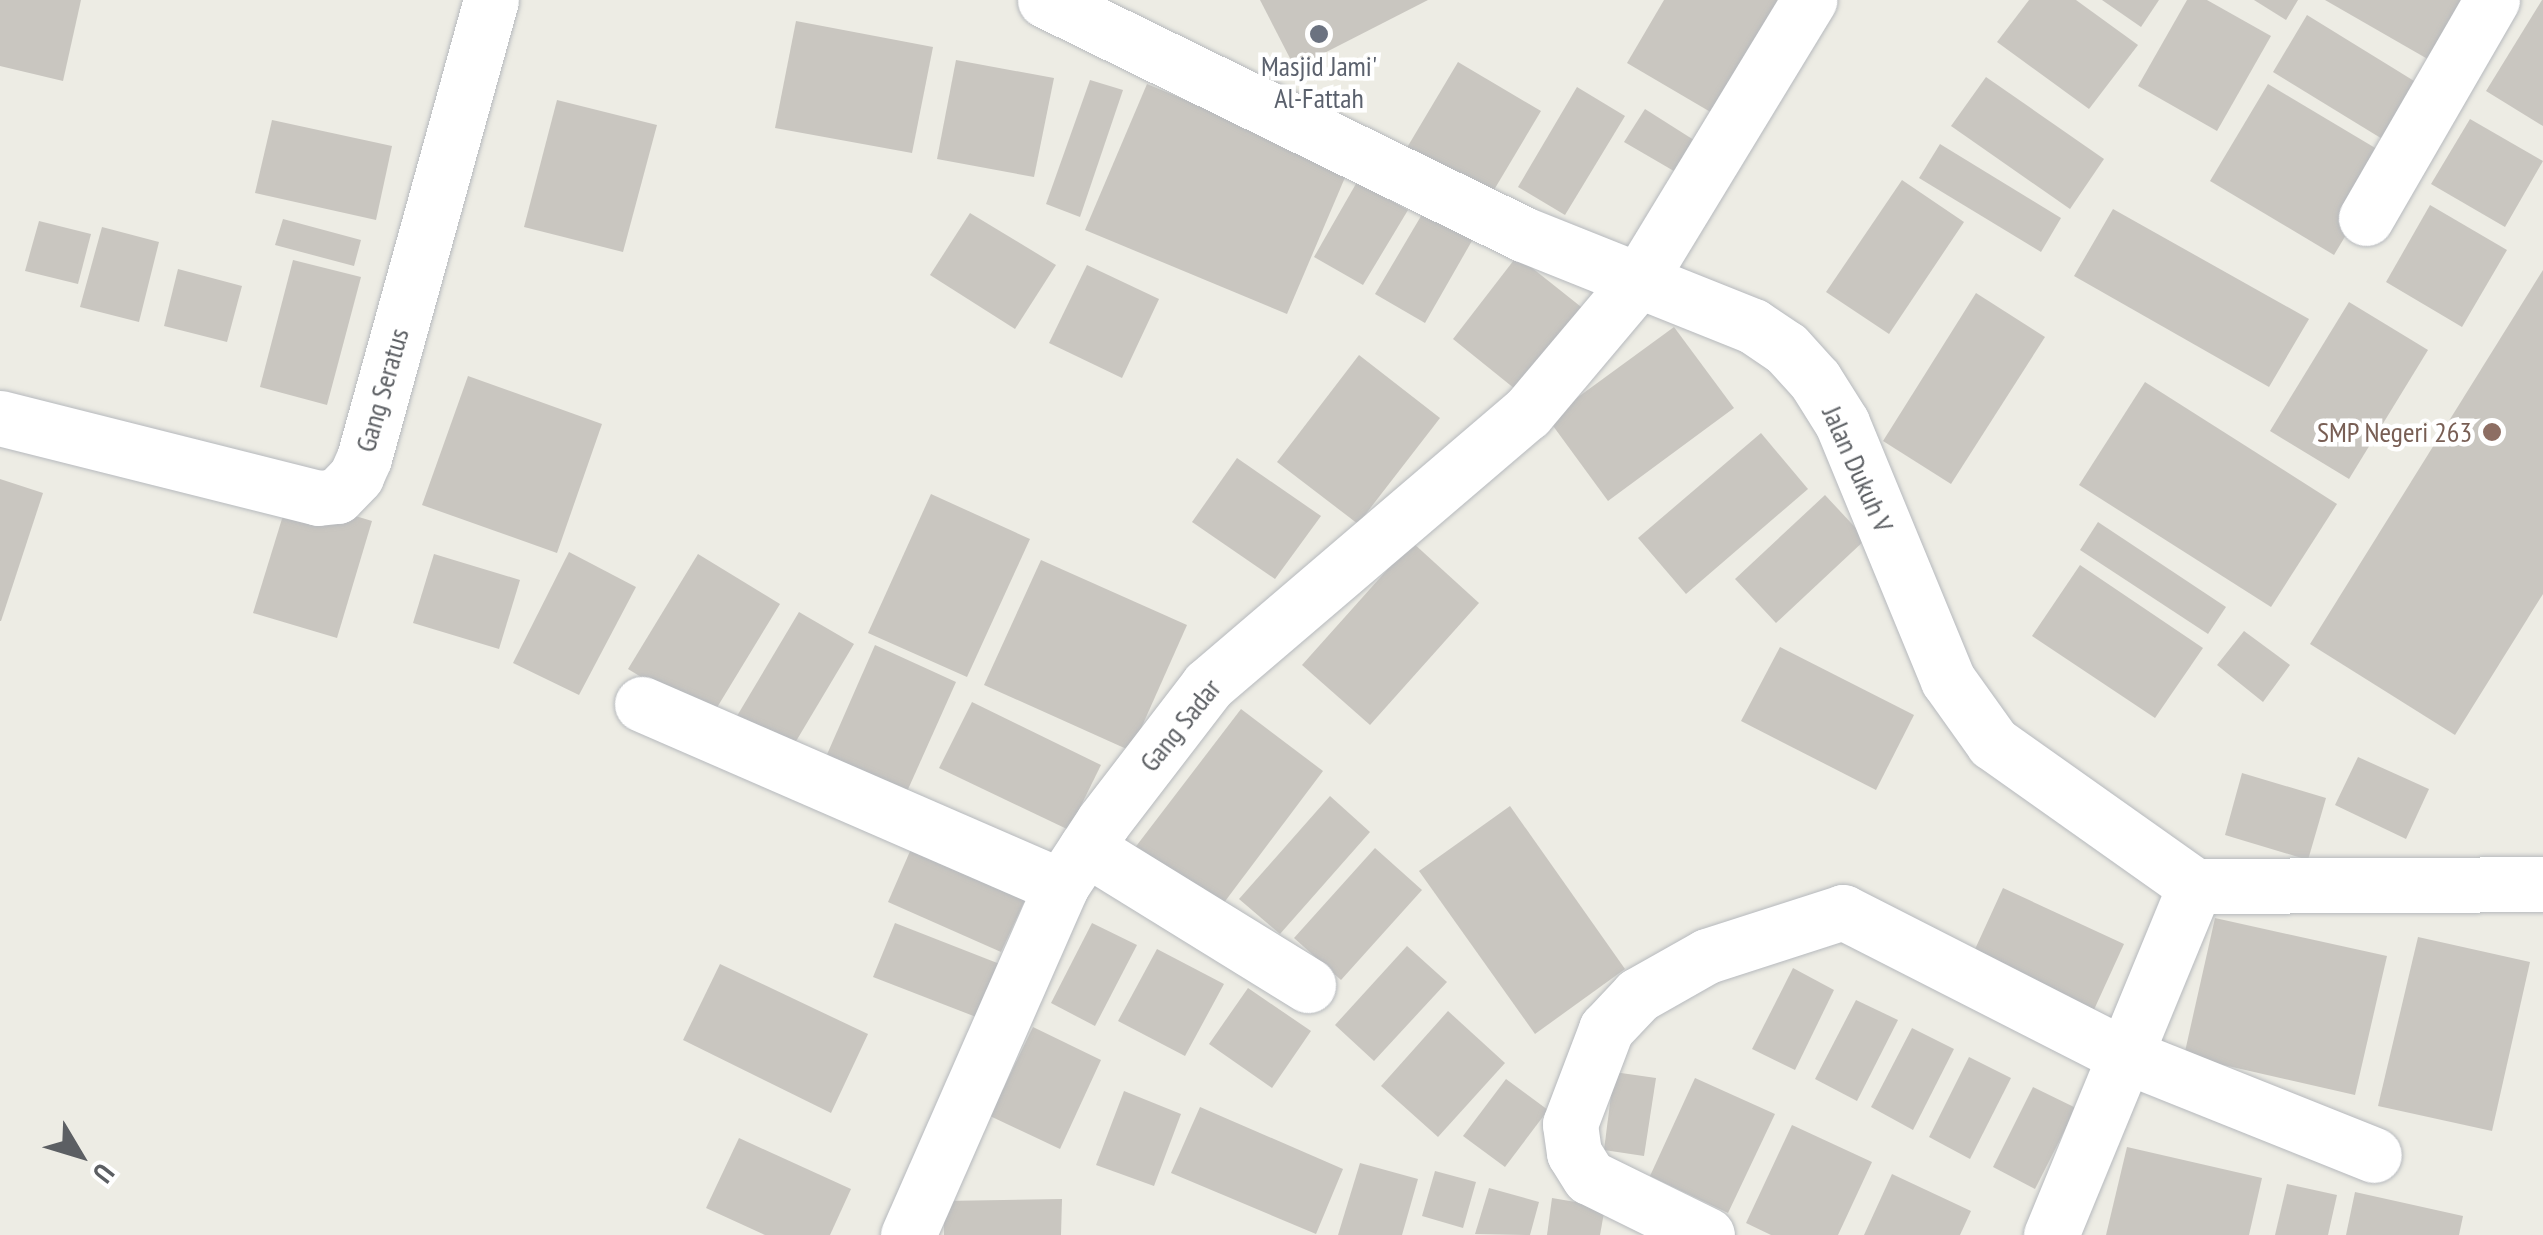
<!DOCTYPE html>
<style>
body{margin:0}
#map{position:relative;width:2543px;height:1235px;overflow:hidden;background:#edece4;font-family:"PT Sans Narrow",sans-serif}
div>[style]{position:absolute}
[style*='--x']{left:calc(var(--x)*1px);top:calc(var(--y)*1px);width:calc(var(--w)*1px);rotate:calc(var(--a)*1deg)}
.building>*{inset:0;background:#c9c6c0}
.roads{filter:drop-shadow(0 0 2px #b6b9bd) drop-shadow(0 0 2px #b6b9bd)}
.minor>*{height:55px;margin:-27.5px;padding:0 27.5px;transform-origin:27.5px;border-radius:27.5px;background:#fff}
.dots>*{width:28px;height:28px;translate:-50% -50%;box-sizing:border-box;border:5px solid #fff;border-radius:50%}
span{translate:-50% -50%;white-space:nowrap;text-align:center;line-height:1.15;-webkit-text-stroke:9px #fff;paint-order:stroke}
.worship-label{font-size:28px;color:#5b616d}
.street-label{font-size:28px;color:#5c5f63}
.education-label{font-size:28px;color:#785e54}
.right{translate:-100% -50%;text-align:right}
.north{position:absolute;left:30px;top:1105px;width:100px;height:100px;-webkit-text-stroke:8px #fff;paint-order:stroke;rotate:128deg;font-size:28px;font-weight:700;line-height:40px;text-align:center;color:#5c5f63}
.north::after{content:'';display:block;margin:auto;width:35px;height:45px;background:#5c5f63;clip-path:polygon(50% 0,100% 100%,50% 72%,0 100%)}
</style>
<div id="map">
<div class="building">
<div style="clip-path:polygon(0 0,81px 0,63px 81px,0 66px)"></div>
<div style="clip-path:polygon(1260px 0,1428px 0,1295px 68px)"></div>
<div style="clip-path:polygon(1664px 0,1788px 0,1719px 117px,1627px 63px)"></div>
<div style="clip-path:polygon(2029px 0,2076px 0,2138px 45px,2089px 109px,1997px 42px)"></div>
<div style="clip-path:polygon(2102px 0,2159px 0,2141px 27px)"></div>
<div style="clip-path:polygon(2187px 0,2207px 0,2271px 36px,2217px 131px,2138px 86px)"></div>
<div style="clip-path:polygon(2254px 0,2298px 0,2286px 20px)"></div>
<div style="clip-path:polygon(2325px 0,2485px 0,2445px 69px)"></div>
<div style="clip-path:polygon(2542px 0,2543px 0,2543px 126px,2486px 91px)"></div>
<div style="clip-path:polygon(2307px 15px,2432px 92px,2397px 148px,2273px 72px)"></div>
<div style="clip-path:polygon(796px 21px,933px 47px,912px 153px,775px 128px)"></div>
<div style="clip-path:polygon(956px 60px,1054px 78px,1034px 177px,937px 159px)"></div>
<div style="clip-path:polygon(1458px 62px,1541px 111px,1485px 205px,1402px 156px)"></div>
<div style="clip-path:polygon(1986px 77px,2104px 159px,2070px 209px,1951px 126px)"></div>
<div style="clip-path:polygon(1090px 80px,1123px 90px,1080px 217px,1046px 204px)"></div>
<div style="clip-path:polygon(1147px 84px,1349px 168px,1287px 314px,1085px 230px)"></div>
<div style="clip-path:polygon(2268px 84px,2392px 158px,2334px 255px,2210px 181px)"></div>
<div style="clip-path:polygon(1577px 87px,1625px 116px,1565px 215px,1518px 187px)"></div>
<div style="clip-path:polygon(557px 100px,657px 125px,623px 252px,524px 227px)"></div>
<div style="clip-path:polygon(1645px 109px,1697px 142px,1679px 174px,1624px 142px)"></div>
<div style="clip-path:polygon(2470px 119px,2543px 161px,2505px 227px,2431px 184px)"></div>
<div style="clip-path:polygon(272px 120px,392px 146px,376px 220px,255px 193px)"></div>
<div style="clip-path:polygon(1940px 144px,2061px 218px,2041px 252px,1919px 178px)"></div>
<div style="clip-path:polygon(1902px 180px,1964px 222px,1889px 334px,1826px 292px)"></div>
<div style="clip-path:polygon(1357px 182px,1408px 210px,1363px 285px,1314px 257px)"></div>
<div style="clip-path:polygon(2430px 205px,2507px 250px,2462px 327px,2386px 282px)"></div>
<div style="clip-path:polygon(2113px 209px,2309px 319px,2269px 387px,2074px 276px)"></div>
<div style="clip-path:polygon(1424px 211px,1473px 239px,1425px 323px,1375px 294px)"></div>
<div style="clip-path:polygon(970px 213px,1056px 265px,1015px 329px,930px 275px)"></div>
<div style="clip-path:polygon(283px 219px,361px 240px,354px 266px,275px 245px)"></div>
<div style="clip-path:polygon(39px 221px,91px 234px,78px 284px,25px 271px)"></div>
<div style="clip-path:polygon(102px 227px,159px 242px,139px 322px,80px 307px)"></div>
<div style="clip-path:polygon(1517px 256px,1585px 310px,1520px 393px,1453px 339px)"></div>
<div style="clip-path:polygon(293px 260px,361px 277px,327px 405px,260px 387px)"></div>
<div style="clip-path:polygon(1087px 265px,1159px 299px,1122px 378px,1049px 343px)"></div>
<div style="clip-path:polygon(178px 269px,242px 286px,227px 342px,164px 326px)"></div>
<div style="clip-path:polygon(2543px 270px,2543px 594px,2455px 735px,2310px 644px)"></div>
<div style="clip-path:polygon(1976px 293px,2045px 337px,1951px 484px,1883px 441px)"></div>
<div style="clip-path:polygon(2349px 302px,2428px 350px,2349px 479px,2270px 431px)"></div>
<div style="clip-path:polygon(1674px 327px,1734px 408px,1608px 501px,1548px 419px)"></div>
<div style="clip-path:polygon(1359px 355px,1440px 418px,1358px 524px,1277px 462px)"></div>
<div style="clip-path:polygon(468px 376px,602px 424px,557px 553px,422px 505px)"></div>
<div style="clip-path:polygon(2145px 382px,2337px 504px,2271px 607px,2079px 485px)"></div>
<div style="clip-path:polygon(1761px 433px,1808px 489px,1686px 594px,1638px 538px)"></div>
<div style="clip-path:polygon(1237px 458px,1321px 516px,1275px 579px,1192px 522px)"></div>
<div style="clip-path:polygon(0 479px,43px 493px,1px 621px,0 621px)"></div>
<div style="clip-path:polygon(931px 494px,1030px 539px,967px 677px,868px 633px)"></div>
<div style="clip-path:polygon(1825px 495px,1866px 539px,1776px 623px,1735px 579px)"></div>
<div style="clip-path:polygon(289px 496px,372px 521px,337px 638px,253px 613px)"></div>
<div style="clip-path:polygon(2098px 522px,2226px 607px,2208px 634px,2080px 550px)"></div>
<div style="clip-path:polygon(1412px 542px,1479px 603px,1370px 725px,1302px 665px)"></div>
<div style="clip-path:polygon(569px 552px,636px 587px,579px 695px,513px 663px)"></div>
<div style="clip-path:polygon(434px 554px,520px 580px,499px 649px,413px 623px)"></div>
<div style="clip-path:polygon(698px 554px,780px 604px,710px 719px,628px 669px)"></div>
<div style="clip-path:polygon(1041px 560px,1187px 625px,1131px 751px,984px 685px)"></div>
<div style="clip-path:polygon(2080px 565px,2203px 648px,2155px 718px,2032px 636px)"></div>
<div style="clip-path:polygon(799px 612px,854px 644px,789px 753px,734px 721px)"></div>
<div style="clip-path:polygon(2244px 631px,2290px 665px,2263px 702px,2217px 665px)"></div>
<div style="clip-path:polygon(875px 645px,956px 682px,905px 796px,825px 759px)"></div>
<div style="clip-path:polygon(1780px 647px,1914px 715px,1876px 790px,1741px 721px)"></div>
<div style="clip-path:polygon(972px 702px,1101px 765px,1069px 830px,939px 768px)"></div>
<div style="clip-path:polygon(1241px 709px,1323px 771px,1217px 912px,1134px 849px)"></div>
<div style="clip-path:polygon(2358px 757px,2429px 789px,2406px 839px,2335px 805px)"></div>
<div style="clip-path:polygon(2242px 773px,2326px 798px,2308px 860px,2225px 835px)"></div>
<div style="clip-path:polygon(1330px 796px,1370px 832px,1280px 934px,1239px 899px)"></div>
<div style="clip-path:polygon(1510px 806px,1625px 969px,1535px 1034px,1419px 871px)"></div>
<div style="clip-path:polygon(1375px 848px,1422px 890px,1341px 980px,1294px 938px)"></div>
<div style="clip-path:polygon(911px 849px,1025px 900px,1001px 952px,888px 902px)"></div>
<div style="clip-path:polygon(2003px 888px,2124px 944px,2092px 1014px,1971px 958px)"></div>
<div style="clip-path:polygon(2215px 918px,2387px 956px,2355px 1095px,2184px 1056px)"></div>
<div style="clip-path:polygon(895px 923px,1010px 968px,989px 1022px,873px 977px)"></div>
<div style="clip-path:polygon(1092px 923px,1137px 945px,1095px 1026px,1051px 1003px)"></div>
<div style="clip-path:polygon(2418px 937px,2530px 962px,2492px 1131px,2378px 1106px)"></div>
<div style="clip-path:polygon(1407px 946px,1447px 982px,1374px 1061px,1335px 1025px)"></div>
<div style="clip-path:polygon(1157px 949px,1224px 984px,1185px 1056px,1118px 1021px)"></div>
<div style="clip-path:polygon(720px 964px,868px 1034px,831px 1113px,683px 1040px)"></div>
<div style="clip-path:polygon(1793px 968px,1834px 990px,1795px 1070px,1752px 1049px)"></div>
<div style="clip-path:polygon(1248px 988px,1311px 1031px,1272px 1088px,1209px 1044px)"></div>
<div style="clip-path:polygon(1856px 1000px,1898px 1020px,1857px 1101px,1815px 1079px)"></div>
<div style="clip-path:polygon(1448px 1011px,1505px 1063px,1438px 1137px,1381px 1086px)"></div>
<div style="clip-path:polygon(1033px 1027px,1101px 1060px,1060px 1149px,990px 1116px)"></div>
<div style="clip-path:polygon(1912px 1028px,1954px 1049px,1913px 1130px,1871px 1107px)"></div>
<div style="clip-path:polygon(1969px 1057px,2011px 1078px,1970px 1159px,1929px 1137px)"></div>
<div style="clip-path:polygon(1614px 1072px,1656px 1078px,1644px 1156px,1604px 1150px)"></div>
<div style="clip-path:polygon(1695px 1078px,1775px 1114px,1728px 1213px,1650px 1176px)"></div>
<div style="clip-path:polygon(1506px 1079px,1548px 1110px,1505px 1167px,1463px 1136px)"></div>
<div style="clip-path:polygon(2033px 1087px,2076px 1108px,2035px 1189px,1993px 1167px)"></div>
<div style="clip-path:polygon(1124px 1091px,1181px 1114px,1154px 1186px,1096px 1165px)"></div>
<div style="clip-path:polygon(1200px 1107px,1343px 1169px,1316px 1234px,1171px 1173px)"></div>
<div style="clip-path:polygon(1792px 1125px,1872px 1162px,1838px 1235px,1771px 1235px,1746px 1223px)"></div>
<div style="clip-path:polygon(739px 1138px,851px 1189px,830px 1235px,765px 1235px,706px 1208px)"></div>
<div style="clip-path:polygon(2127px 1147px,2262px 1178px,2249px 1235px,2106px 1235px)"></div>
<div style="clip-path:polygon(1360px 1163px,1418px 1179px,1402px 1235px,1338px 1235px)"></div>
<div style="clip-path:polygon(1435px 1171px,1476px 1182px,1463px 1228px,1422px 1216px)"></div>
<div style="clip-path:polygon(1892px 1174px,1971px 1211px,1960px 1235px,1864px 1235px)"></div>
<div style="clip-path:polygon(2287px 1184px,2337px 1195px,2328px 1235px,2275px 1235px)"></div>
<div style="clip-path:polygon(1489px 1188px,1539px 1202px,1530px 1235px,1475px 1234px)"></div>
<div style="clip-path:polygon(2355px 1192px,2463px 1216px,2459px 1235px,2346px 1235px)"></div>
<div style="clip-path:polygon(1552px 1198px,1605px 1207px,1600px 1235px,1547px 1235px)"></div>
<div style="clip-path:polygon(1062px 1199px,1061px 1235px,944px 1235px,944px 1201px)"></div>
</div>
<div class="roads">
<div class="minor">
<div style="--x:1045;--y:0;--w:532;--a:26.08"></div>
<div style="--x:1523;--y:234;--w:248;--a:21.8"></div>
<div style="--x:1753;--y:326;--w:40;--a:34"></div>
<div style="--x:1786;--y:348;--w:43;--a:47.8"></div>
<div style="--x:1815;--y:380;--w:51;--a:57.9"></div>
<div style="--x:1842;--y:423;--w:278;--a:67.6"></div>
<div style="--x:1948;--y:680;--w:77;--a:54.5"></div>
<div style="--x:1993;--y:743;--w:247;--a:35.3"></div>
<div style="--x:2195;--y:886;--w:348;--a:-0.3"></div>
<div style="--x:2366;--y:218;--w:252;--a:-60"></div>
<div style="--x:0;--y:418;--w:328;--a:14.1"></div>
<div style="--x:318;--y:498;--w:19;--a:-6"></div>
<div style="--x:337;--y:496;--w:28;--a:-46"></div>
<div style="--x:356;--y:476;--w:20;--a:-66"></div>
<div style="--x:364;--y:458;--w:475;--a:-74.5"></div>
<div style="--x:642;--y:704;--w:457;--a:23.5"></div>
<div style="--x:1086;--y:848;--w:261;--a:31.7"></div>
<div style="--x:908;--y:1235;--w:381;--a:-66.3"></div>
<div style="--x:1061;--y:886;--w:77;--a:-56.7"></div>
<div style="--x:1103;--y:822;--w:173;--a:-52.5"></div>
<div style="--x:1208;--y:685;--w:419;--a:-40.5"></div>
<div style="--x:1527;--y:413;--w:174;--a:-49.9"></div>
<div style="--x:1639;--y:280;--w:328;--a:-58.7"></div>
<div style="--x:1707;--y:1235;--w:131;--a:-153.8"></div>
<div style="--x:1589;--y:1177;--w:28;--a:-122"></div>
<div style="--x:1574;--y:1153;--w:29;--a:-98"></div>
<div style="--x:1570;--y:1124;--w:102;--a:-69.2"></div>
<div style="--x:1606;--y:1029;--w:47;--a:-46.7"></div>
<div style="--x:1638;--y:995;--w:79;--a:-29.5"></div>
<div style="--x:1707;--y:956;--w:143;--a:-17.9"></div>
<div style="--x:1843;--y:912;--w:315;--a:27"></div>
<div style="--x:2124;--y:1055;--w:269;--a:21.8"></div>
<div style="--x:2051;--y:1235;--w:378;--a:-67.6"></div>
</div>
</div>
<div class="dots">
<div style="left:1319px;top:34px;background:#6b7280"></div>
<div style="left:2492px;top:432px;background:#8d6e63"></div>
</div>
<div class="worship-label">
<span style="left:1319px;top:82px">Masjid Jami'<br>Al-Fattah</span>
</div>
<div class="street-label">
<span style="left:382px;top:390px;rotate:-74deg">Gang Seratus</span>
<span style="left:1858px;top:469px;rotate:66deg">Jalan Dukuh V</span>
<span style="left:1180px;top:725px;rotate:-51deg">Gang Sadar</span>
</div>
<div class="education-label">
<span class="right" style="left:2472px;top:432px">SMP Negeri 263</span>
</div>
<div class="north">U</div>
</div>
